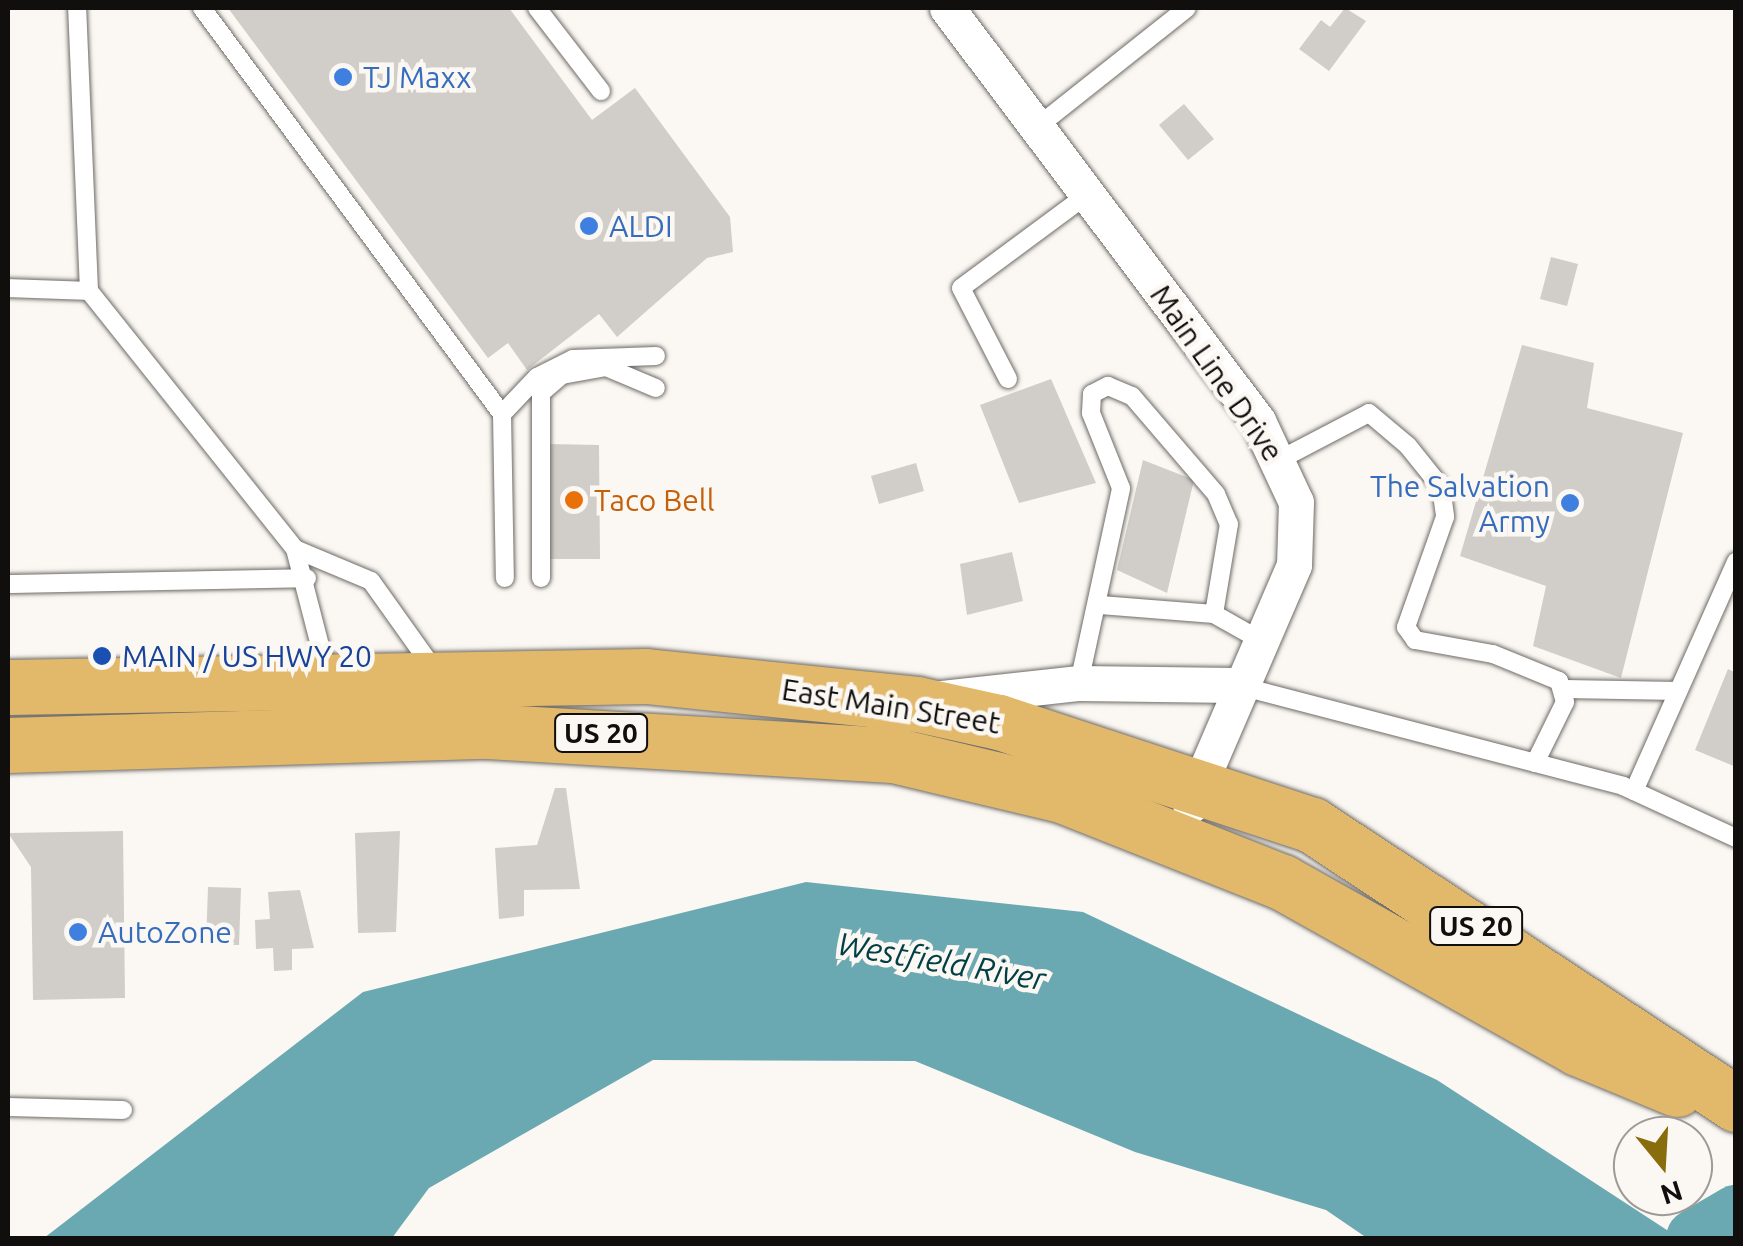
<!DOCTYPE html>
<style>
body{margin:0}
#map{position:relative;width:1743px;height:1246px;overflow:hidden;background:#fbf7f2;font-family:Ubuntu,sans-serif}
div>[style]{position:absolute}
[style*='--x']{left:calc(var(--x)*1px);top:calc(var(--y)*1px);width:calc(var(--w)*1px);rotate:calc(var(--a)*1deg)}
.water>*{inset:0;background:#6ba9b2}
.river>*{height:58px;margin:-29px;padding:0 29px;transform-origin:29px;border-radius:29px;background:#6ba9b2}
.building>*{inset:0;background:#d1cdc9}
.roads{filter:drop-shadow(0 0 2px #6e6b67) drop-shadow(0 0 2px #6e6b67)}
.lane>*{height:18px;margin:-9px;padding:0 9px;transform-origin:9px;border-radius:9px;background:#fff}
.street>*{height:35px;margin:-17.5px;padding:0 17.5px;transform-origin:17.5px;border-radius:17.5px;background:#fff}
.primary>*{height:55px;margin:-27.5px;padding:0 27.5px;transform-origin:27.5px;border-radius:27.5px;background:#e2b96b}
.dots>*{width:28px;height:28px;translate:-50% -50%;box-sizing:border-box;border:5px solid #fbf7f2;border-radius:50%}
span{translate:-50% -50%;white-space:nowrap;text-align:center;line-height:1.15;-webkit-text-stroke:9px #fbf7f2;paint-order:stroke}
.shield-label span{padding:2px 8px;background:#fbf7f2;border:2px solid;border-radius:8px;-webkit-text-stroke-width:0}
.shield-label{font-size:28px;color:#100f0e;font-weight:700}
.shop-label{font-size:30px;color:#366cbe}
.left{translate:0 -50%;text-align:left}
.right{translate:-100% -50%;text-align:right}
.street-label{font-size:30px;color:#100f0e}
.food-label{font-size:30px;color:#c56008}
.transit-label{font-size:30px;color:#164399}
.water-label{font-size:32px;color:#024047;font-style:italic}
.frame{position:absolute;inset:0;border:10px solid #100f0e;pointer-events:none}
.north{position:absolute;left:1613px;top:1116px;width:100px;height:100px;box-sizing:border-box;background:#fbf7f2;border:2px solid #9d9a97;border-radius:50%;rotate:162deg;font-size:28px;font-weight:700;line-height:40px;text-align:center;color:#100f0e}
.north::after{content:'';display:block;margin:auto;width:35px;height:45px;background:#896c0c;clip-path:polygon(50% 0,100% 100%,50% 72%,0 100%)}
</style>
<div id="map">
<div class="water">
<div style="clip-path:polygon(806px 882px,1083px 912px,1437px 1080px,1673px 1234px,1702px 1238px,1367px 1238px,1326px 1210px,1135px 1152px,915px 1061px,653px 1060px,429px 1188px,392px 1238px,44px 1238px,363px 992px)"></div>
</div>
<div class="river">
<div style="--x:1695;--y:1238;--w:48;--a:-30.3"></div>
</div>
<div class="building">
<div style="clip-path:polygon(228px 8px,509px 8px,592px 120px,635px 88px,730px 217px,733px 252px,707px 258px,617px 337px,599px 314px,527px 370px,508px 343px,488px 358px)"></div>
<div style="clip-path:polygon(1345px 8px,1366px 21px,1329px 71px,1299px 49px,1321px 20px,1330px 27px)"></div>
<div style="clip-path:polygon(1184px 104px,1214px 139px,1188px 160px,1159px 125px)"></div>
<div style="clip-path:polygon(1551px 257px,1578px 264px,1567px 306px,1540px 299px)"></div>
<div style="clip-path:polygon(1522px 345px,1594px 363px,1587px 408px,1683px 433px,1621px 678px,1533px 646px,1546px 586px,1460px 556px)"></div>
<div style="clip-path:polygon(1051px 379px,1096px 483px,1019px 503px,980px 405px)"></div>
<div style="clip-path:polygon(547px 444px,599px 445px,600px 559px,549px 559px)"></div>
<div style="clip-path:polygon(1143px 460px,1194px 480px,1167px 593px,1117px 570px)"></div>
<div style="clip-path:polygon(916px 463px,924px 491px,879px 504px,871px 476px)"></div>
<div style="clip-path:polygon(1012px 552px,1023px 601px,967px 615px,960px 564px)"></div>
<div style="clip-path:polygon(1728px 669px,1736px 673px,1736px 767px,1695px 750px)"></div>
<div style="clip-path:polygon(555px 788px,566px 788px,580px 889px,524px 890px,524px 916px,499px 919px,495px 848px,537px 845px)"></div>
<div style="clip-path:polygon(123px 831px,125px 998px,33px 1000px,31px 867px,8px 833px)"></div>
<div style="clip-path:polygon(400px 831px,396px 932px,358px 933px,355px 833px)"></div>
<div style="clip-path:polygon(208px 887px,241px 888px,239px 945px,206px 945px)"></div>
<div style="clip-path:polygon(300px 890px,314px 948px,292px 949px,292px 970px,274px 971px,273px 948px,256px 949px,255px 920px,270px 919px,268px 892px)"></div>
</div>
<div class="roads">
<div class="lane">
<div style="--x:202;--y:8;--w:505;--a:53.54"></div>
<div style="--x:502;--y:414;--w:164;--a:89"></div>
<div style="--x:537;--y:8;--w:105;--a:52.4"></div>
<div style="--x:1037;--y:127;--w:191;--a:-38.4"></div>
<div style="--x:8;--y:288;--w:81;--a:2.1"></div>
<div style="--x:89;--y:291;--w:283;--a:-92.4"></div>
<div style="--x:89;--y:291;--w:330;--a:51.4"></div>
<div style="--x:295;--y:549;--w:128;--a:75.5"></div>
<div style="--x:1008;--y:379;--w:102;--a:-117.3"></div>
<div style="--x:961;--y:288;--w:158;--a:-36.5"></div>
<div style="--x:502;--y:414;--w:51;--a:-46.6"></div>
<div style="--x:537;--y:377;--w:40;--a:-26.6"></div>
<div style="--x:573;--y:359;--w:83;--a:-2.1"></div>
<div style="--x:1281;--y:459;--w:99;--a:-27.6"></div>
<div style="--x:1369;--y:413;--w:51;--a:40.2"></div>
<div style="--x:1408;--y:446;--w:53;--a:51.2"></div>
<div style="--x:1441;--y:487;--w:30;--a:82"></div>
<div style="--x:1445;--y:517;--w:117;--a:109.5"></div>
<div style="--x:1406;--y:627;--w:16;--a:55"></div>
<div style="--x:1415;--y:640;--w:79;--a:10.2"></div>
<div style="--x:1493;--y:654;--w:71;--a:22.2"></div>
<div style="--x:1559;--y:681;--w:22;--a:74"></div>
<div style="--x:1565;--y:702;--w:68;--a:116.2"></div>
<div style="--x:295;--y:549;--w:82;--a:22.8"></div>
<div style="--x:371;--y:581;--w:112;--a:54.5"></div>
<div style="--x:541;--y:578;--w:185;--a:-90"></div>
<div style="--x:541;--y:393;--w:28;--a:-41"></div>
<div style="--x:562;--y:375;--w:45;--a:-10.3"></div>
<div style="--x:606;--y:367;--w:54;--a:22.8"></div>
<div style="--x:8;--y:584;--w:299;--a:-1.1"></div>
<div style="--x:1214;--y:614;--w:53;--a:29.5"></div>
<div style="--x:1079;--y:683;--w:199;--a:-77.8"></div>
<div style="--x:1121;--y:488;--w:81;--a:-111.8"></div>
<div style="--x:1091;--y:413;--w:19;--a:-87"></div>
<div style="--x:1092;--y:394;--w:18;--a:-27"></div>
<div style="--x:1108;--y:386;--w:26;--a:23"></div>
<div style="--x:1132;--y:396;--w:129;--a:49.4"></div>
<div style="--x:1216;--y:494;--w:33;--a:67"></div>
<div style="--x:1229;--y:524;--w:91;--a:99.5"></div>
<div style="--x:1214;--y:614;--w:114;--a:-175.5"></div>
<div style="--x:1236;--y:685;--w:400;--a:14.6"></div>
<div style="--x:1623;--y:786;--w:124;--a:24.7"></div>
<div style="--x:1565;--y:689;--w:113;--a:1"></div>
<div style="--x:1634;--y:791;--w:251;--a:-66"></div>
<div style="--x:8;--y:1107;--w:115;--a:1.5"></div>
</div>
<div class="street">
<div style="--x:947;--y:8;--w:517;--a:53.02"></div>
<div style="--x:1258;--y:421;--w:89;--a:64.9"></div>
<div style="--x:1296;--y:502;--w:63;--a:91.8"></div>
<div style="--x:1294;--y:565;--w:262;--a:113.3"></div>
<div style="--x:933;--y:699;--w:147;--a:-6.3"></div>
<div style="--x:1079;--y:683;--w:156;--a:0.7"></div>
</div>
<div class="primary">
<div style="--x:8;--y:687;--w:638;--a:-0.99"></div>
<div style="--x:646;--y:676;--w:272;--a:5.9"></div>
<div style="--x:917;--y:704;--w:84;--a:12.4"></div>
<div style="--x:999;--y:722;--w:330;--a:18.2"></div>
<div style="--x:1312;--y:825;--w:508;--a:33.35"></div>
<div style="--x:8;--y:745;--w:478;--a:-1.7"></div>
<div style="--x:486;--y:731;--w:409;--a:3.4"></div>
<div style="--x:894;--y:755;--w:173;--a:13.4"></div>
<div style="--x:1062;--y:795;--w:237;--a:21.6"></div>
<div style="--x:1282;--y:882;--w:339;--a:29.3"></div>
<div style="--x:1578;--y:1048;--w:107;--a:22.5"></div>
</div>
</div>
<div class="dots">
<div style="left:343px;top:77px;background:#3f7fe0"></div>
<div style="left:589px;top:226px;background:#3f7fe0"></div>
<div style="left:574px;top:500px;background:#e8710a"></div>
<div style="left:1570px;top:503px;background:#3f7fe0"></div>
<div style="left:102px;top:656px;background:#1a4fb4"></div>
<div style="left:78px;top:932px;background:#3f7fe0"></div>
</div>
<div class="shield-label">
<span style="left:601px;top:733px">US 20</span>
<span style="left:1476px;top:926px">US 20</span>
</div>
<div class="shop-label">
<span class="left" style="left:363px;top:77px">TJ Maxx</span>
<span class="left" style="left:609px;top:226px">ALDI</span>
<span class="right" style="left:1550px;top:503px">The Salvation<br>Army</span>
<span class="left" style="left:98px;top:932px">AutoZone</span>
</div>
<div class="street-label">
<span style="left:1217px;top:373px;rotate:55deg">Main Line Drive</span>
<span style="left:891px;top:706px;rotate:9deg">East Main Street</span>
</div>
<div class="food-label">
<span class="left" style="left:594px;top:500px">Taco Bell</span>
</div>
<div class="transit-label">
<span class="left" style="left:122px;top:656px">MAIN / US HWY 20</span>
</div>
<div class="water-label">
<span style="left:942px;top:961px;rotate:10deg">Westfield River</span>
</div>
<div class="frame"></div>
<div class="north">N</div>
</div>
